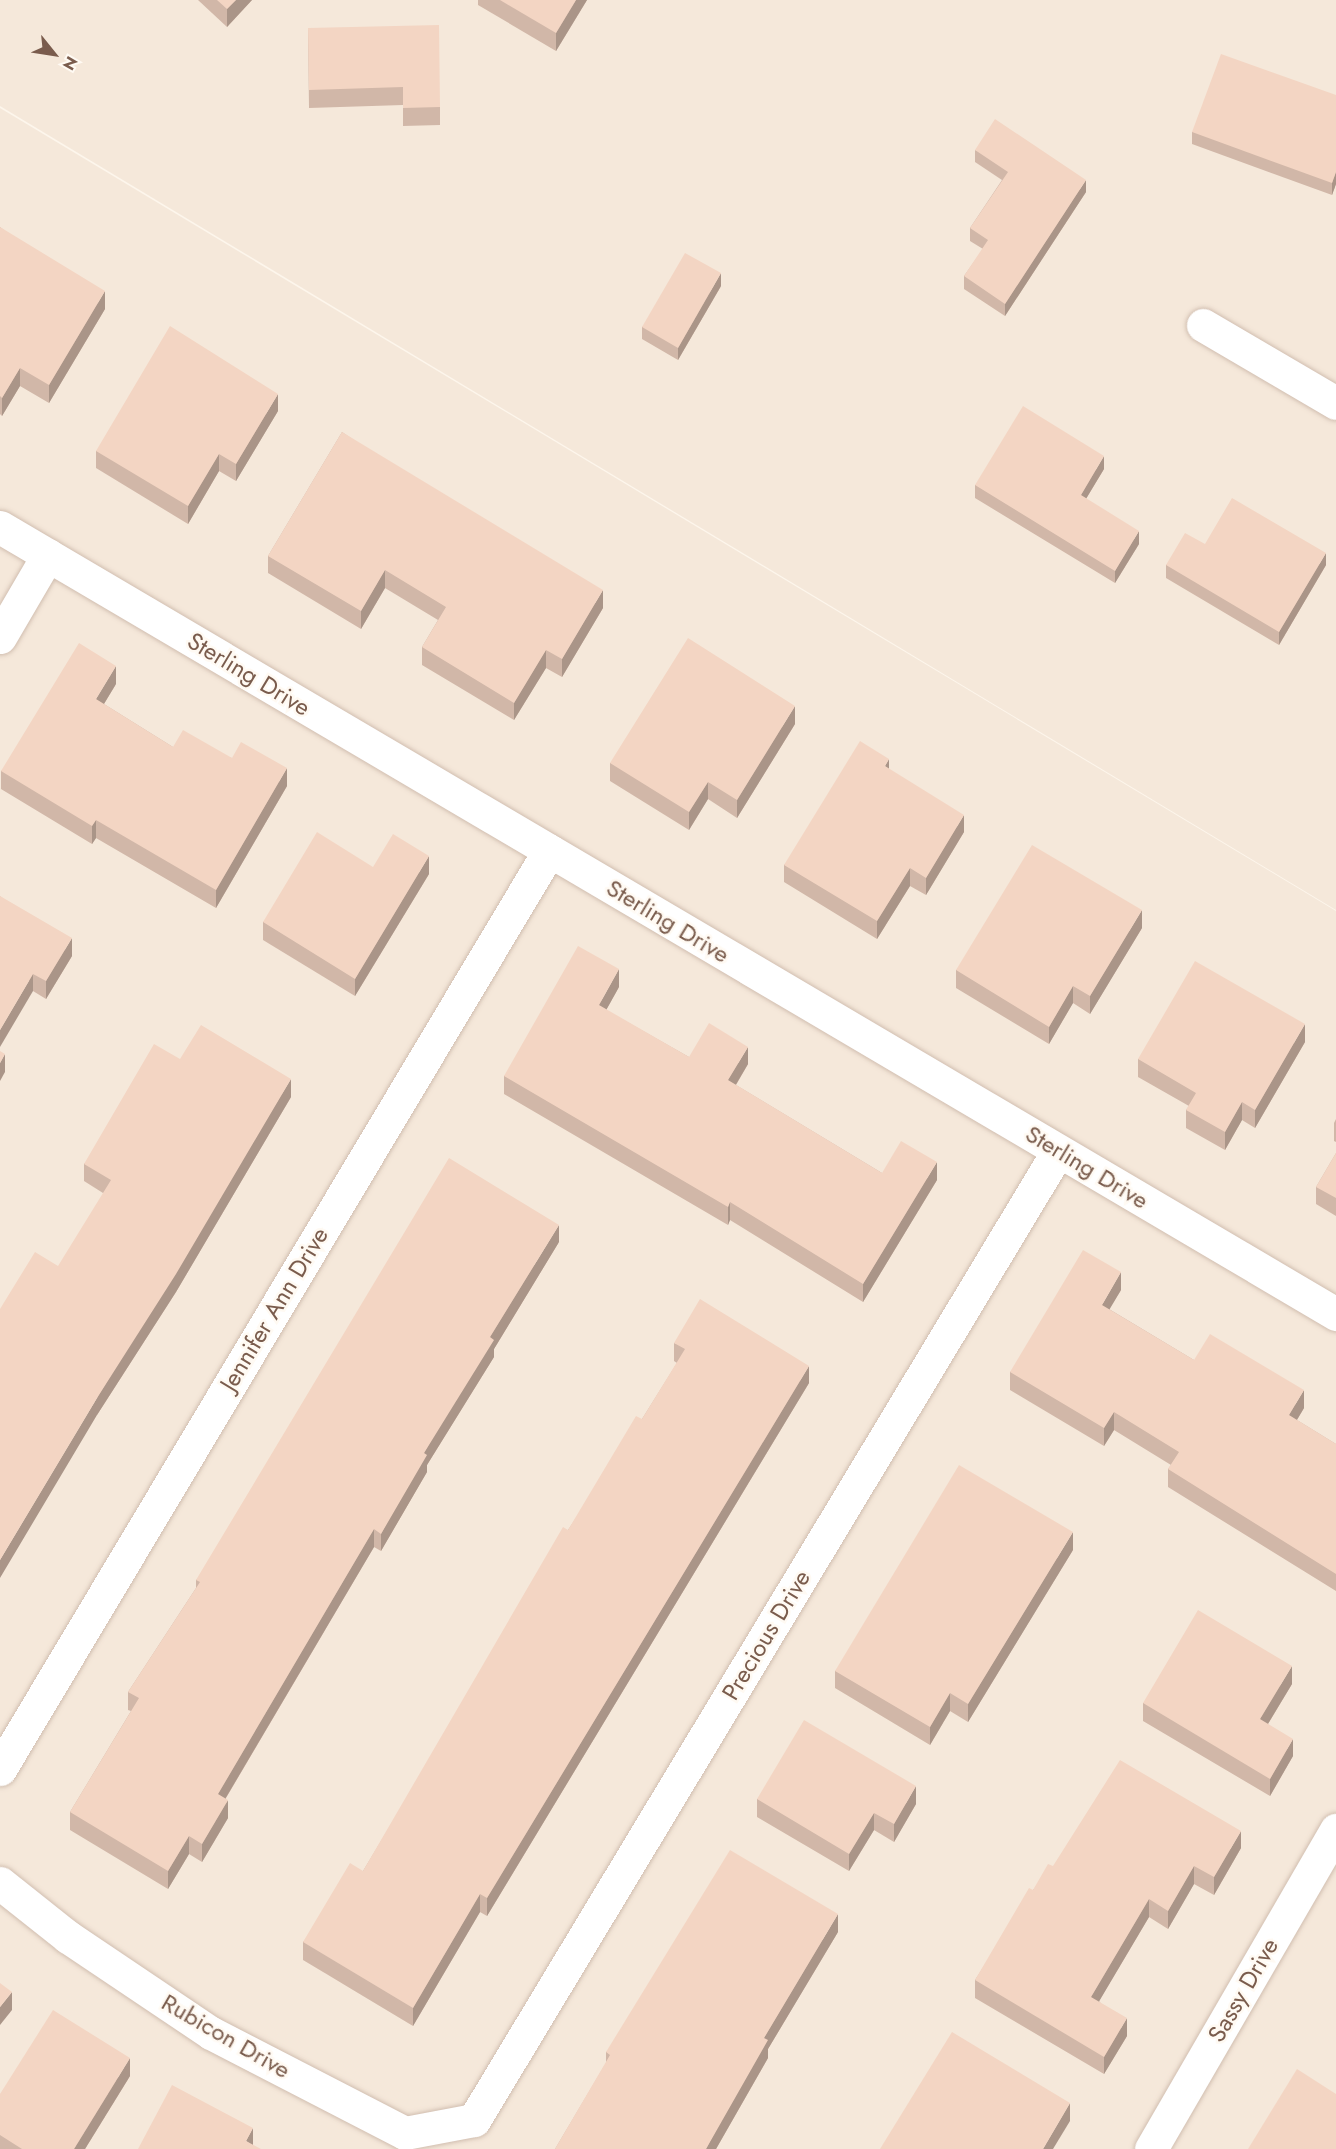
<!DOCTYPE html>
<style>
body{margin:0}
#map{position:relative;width:1336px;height:2149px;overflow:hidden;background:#fdf6ec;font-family:Jost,sans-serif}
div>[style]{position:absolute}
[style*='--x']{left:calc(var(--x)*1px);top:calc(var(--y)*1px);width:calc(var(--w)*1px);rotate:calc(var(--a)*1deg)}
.residential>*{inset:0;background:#f5e8da}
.roads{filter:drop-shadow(0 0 2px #d1beb0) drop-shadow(0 0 2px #d1beb0)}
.minor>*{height:33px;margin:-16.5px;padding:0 16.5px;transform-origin:16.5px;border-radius:16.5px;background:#fff}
.wall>*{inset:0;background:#d1b7a8}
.shaded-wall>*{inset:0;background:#aa9588}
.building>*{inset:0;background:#f3d5c3}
span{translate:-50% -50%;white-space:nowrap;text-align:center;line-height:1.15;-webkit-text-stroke:5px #fffaf3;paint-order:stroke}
.street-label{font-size:24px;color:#7a5c4d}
.north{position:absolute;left:24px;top:24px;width:60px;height:60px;-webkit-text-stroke:4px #fffaf3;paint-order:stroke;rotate:120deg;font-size:16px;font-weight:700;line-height:24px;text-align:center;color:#7a5c4d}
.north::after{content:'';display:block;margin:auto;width:21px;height:27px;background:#7a5c4d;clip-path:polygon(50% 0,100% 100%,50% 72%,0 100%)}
</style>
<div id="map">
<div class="residential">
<div style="clip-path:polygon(0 0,1336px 0,1336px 910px,0 106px)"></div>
<div style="clip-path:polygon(0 108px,1336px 911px,1336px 2149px,0 2149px)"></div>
</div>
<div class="roads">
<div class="minor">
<div style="--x:1203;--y:325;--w:154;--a:30.4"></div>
<div style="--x:0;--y:527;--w:1551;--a:30.5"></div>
<div style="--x:0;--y:637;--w:95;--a:-59.7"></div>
<div style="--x:0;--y:1769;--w:1070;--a:-59.12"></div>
<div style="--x:0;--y:1883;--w:87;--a:38.5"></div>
<div style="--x:68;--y:1937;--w:172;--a:33.9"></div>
<div style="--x:211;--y:2033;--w:218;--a:27.3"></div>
<div style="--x:405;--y:2133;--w:70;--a:-10.7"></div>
<div style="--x:474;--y:2120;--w:1131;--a:-58.92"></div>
<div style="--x:1151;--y:2149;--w:369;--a:-59.9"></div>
</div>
</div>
<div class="wall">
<div style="clip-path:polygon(198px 0,252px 0,227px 27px)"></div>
<div style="clip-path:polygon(478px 0,587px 0,556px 51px,478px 5px)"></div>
<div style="clip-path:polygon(308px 28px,440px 107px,440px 125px,403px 126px,403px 105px,309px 108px)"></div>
<div style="clip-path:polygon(1336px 95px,1336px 184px,1332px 195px,1192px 144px,1192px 132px)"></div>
<div style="clip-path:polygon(975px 150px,1086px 192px,1005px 316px,964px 289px,964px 276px,983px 249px,970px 241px,970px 228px,1002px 180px,975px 162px)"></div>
<div style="clip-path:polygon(0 227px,105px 309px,49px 403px,20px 386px,2px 416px,0 414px)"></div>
<div style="clip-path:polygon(721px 286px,678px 360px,642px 339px,642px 327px)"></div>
<div style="clip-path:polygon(278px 411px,236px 481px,219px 471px,188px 524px,96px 468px,96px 451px)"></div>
<div style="clip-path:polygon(342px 432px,603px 608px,562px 677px,546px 668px,514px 720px,422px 665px,422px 647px,438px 620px,385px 588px,361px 629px,268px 573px,268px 556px)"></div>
<div style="clip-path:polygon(1104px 469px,1086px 499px,1139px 544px,1115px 583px,975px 498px,975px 485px)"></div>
<div style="clip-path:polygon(1205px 544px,1326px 565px,1279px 645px,1166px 578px,1166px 565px)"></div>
<div style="clip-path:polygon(116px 684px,104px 704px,173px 747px,232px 758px,287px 786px,216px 908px,96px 838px,92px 844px,1px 789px,1px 771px)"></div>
<div style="clip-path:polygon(795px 724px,737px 818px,708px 799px,689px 830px,610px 781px,610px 763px)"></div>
<div style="clip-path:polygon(889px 769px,964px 832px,926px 895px,910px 886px,877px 939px,784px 882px,784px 865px)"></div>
<div style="clip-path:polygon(373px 867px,429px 874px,355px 996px,263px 940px,263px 922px)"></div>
<div style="clip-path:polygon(0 896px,72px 956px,46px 999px,33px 991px)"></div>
<div style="clip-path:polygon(1142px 928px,1090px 1014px,1073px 1003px,1049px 1044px,956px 988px,956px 970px)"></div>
<div style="clip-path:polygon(619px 987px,606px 1010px,689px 1057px,748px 1064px,736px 1085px,882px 1173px,937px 1180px,863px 1302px,730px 1220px,728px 1225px,504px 1094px,504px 1076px)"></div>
<div style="clip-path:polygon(1305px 1042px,1255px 1128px,1242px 1120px,1225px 1150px,1186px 1128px,1186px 1110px,1189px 1106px,1138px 1077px,1138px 1059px)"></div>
<div style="clip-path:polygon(180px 1059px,291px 1097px,176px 1292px,97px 1415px,103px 1193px,84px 1181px,84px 1164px)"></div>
<div style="clip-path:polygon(1336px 1119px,1336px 1142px,1334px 1141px,1334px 1123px)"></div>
<div style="clip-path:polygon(1336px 1153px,1336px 1216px,1316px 1204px,1316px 1187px)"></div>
<div style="clip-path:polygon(559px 1242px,494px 1349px,494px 1357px,427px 1465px,427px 1472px,381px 1551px,374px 1547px,226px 1798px,228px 1818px,202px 1862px,189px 1854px,168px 1889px,70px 1830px,70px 1812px,131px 1711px,128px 1710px,128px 1692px,196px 1588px,196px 1580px)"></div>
<div style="clip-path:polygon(1121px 1290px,1109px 1309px,1194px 1360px,1304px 1408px,1297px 1420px,1336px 1444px,1336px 1591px,1168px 1487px,1168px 1469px,1171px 1465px,1114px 1430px,1104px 1446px,1010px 1390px,1010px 1372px)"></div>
<div style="clip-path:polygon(674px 1343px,809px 1383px,487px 1916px,480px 1912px,413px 2026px,303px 1960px,303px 1942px,363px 1871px,568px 1530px,642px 1419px,677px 1363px,674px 1361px)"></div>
<div style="clip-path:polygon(1073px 1550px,968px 1722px,950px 1711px,930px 1745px,835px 1688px,835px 1671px)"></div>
<div style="clip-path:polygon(1292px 1684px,1268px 1724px,1293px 1756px,1270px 1796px,1143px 1721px,1143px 1703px)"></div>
<div style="clip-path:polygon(757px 1799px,916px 1804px,894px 1842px,874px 1830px,849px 1871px,757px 1817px)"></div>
<div style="clip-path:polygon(1241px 1848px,1214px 1895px,1194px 1884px,1168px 1929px,1149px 1917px,1099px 2001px,1127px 2036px,1104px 2074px,975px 1998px,975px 1980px,1033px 1890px,1053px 1866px)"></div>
<div style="clip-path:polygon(838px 1932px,768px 2049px,768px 2058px,716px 2149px,555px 2149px,606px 2063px,606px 2052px)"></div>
<div style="clip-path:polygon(130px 2076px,85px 2149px,0 2149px,0 2094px)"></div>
</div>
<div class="shaded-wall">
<div style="clip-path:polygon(236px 0,252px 0,227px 27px,227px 9px)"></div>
<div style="clip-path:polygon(576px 0,587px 0,556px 51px,556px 33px)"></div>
<div style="clip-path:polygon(1336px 172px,1336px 184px,1332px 195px,1332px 183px)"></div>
<div style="clip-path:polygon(1086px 180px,1086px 192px,1005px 316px,1005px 304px)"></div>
<div style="clip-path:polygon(721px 273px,721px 286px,678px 360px,678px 348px)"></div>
<div style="clip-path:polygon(105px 291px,105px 309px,49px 403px,49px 385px)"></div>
<div style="clip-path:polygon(20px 368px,20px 386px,2px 416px,2px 398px)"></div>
<div style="clip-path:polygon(278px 394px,278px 411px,236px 481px,236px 464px)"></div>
<div style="clip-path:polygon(219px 454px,219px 471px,188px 524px,188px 506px)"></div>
<div style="clip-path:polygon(1104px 456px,1104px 469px,1081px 507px,1081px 495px)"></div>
<div style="clip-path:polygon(1139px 531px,1139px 544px,1115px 583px,1115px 571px)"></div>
<div style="clip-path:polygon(1326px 553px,1326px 565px,1279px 645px,1279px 632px)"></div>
<div style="clip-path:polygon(385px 570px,385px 588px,361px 629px,361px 611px)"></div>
<div style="clip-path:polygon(603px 590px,603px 608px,562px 677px,562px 659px)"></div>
<div style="clip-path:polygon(546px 650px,546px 668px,514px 720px,514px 703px)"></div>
<div style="clip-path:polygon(116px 666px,116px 684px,96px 717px,96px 699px)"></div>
<div style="clip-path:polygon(795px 706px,795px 724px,737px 818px,737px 800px)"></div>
<div style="clip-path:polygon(889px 759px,889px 777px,885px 766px)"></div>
<div style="clip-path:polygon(287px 768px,287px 786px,216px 908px,216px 890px)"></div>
<div style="clip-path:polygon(708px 782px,708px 799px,689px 830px,689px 812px)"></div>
<div style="clip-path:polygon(964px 815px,964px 832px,926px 895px,926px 878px)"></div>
<div style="clip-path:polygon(96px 820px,96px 838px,92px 844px,92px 826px)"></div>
<div style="clip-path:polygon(429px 856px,429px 874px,355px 996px,355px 979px)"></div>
<div style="clip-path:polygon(910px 868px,910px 886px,877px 939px,877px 921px)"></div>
<div style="clip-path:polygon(1142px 910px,1142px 928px,1090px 1014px,1090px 996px)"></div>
<div style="clip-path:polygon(72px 938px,72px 956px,46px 999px,46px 981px)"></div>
<div style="clip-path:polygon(619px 969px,619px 987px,599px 1023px,599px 1005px)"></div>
<div style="clip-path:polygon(33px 974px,33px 991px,0 1047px,0 1030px)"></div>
<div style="clip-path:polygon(1073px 986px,1073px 1003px,1049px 1044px,1049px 1027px)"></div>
<div style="clip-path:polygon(1305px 1024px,1305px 1042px,1255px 1128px,1255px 1110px)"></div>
<div style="clip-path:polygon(748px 1047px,748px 1064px,728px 1098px,728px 1080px)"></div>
<div style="clip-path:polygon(5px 1054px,5px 1072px,0 1081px,0 1063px)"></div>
<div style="clip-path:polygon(291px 1079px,291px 1097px,176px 1292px,97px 1415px,0 1578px,0 1560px,97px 1398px)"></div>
<div style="clip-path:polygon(1242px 1102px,1242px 1120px,1225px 1150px,1225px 1132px)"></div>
<div style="clip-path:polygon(937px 1162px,937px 1180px,863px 1302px,863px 1284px)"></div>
<div style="clip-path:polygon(730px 1202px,730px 1220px,728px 1225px,728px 1207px)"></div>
<div style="clip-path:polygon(559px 1225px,559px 1242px,494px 1349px,494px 1357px,427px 1465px,427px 1472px,381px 1551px,381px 1534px,424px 1453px,490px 1337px)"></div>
<div style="clip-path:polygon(1121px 1272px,1121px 1290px,1102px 1322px,1102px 1305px)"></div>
<div style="clip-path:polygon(809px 1366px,809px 1383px,487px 1916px,487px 1898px)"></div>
<div style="clip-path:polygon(1304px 1390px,1304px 1408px,1289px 1433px,1289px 1415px)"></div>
<div style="clip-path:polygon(1114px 1412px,1114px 1430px,1104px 1446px,1104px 1428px)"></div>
<div style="clip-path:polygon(374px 1529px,374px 1547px,218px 1811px,218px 1794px)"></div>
<div style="clip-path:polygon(1073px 1532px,1073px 1550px,968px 1722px,968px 1704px)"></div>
<div style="clip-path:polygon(1292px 1666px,1292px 1684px,1260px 1737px,1260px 1719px)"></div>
<div style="clip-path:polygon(950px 1693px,950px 1711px,930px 1745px,930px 1727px)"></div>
<div style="clip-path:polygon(1293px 1739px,1293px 1756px,1270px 1796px,1270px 1779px)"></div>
<div style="clip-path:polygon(916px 1786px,916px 1804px,894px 1842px,894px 1824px)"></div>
<div style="clip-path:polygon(228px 1800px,228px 1818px,202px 1862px,202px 1844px)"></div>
<div style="clip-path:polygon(874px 1813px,874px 1830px,849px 1871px,849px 1854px)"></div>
<div style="clip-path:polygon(1241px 1831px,1241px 1848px,1214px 1895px,1214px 1877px)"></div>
<div style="clip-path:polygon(189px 1836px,189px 1854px,168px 1889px,168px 1871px)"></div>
<div style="clip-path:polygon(1194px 1866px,1194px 1884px,1168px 1929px,1168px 1911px)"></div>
<div style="clip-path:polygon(480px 1894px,480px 1912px,413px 2026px,413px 2008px)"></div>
<div style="clip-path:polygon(1149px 1899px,1149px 1917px,1091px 2015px,1091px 1997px)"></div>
<div style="clip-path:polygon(838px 1914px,838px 1932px,768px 2049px,768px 2058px,716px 2149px,706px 2149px,764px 2038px)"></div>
<div style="clip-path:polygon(12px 1992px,12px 2010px,0 2025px,0 2007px)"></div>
<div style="clip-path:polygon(1127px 2018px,1127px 2036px,1104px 2074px,1104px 2057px)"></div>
<div style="clip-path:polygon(130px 2058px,130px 2076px,85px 2149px,74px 2149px)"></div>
<div style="clip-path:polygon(1070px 2103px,1070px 2121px,1053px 2149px,1043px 2149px)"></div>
<div style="clip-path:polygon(253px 2128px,253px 2146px,246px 2141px)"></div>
</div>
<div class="building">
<div style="clip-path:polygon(217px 0,236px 0,227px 9px)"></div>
<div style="clip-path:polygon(500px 0,576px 0,556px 33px)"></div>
<div style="clip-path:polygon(439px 25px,440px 107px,403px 108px,403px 87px,309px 90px,308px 28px)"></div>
<div style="clip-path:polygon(1221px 54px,1336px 95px,1336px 172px,1332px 183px,1192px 132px)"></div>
<div style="clip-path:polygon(995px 119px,1086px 180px,1005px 304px,964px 276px,988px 240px,970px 228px,1008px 172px,975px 150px)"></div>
<div style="clip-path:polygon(0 227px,105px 291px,49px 385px,20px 368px,2px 398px,0 396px)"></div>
<div style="clip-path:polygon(685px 253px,721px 273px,678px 348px,642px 327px)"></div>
<div style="clip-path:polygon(170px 326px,278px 394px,236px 464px,219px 454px,188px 506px,96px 451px)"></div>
<div style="clip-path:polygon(1023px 406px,1104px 456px,1081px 495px,1139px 531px,1115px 571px,975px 485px)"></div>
<div style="clip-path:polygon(342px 432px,603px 590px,562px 659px,546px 650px,514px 703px,422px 647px,446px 607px,385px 570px,361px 611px,268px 556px)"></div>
<div style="clip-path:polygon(1232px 498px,1326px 553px,1279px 632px,1166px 565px,1185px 533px,1205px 544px)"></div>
<div style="clip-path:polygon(688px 638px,795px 706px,737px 800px,708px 782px,689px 812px,610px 763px)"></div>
<div style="clip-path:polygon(79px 643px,116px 666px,96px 699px,173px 747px,183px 730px,232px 758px,241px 742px,287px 768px,216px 890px,96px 820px,92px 826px,1px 771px)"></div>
<div style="clip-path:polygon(860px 741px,889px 759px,885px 766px,964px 815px,926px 878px,910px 868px,877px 921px,784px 865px)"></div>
<div style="clip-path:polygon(317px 832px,373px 867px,393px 834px,429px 856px,355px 979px,263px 922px)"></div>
<div style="clip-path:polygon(1032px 845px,1142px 910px,1090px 996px,1073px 986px,1049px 1027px,956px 970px)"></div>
<div style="clip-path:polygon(0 896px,72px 938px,46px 981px,33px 974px,0 1030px)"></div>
<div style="clip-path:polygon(578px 946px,619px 969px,599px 1005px,689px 1057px,709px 1023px,748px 1047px,728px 1080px,882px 1173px,901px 1141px,937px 1162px,863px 1284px,730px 1202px,728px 1207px,504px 1076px)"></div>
<div style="clip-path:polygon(1195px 961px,1305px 1024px,1255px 1110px,1242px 1102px,1225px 1132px,1186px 1110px,1196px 1093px,1138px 1059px)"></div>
<div style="clip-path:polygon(201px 1025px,291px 1079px,176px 1274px,97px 1398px,0 1560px,0 1309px,35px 1252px,58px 1266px,111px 1180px,84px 1164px,154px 1044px,180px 1059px)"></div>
<div style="clip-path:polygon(0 1051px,5px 1054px,0 1063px)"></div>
<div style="clip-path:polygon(1336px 1153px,1336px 1198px,1316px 1187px)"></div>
<div style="clip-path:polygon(449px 1158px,559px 1225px,490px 1337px,494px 1340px,424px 1453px,427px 1455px,381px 1534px,374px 1529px,218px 1794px,228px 1800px,202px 1844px,189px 1836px,168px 1871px,70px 1812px,139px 1698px,128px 1692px,200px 1582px,196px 1580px)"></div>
<div style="clip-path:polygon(1083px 1250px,1121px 1272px,1102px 1305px,1194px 1360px,1210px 1334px,1304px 1390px,1289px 1415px,1336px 1444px,1336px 1574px,1168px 1469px,1179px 1452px,1114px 1412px,1104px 1428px,1010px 1372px)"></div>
<div style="clip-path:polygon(700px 1299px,809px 1366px,487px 1898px,480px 1894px,413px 2008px,303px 1942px,350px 1863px,363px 1871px,563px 1527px,568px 1530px,636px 1416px,642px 1419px,685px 1349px,674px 1343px)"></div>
<div style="clip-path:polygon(959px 1465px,1073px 1532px,968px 1704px,950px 1693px,930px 1727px,835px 1671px)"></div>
<div style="clip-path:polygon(1198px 1610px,1292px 1666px,1260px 1719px,1293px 1739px,1270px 1779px,1143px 1703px)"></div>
<div style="clip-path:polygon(804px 1720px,916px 1786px,894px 1824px,874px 1813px,849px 1854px,757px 1799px)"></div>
<div style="clip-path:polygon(1120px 1760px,1241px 1831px,1214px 1877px,1194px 1866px,1168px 1911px,1149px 1899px,1091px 1997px,1127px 2018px,1104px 2057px,975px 1980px,1029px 1888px,1033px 1890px,1048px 1864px,1053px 1866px)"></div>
<div style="clip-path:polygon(730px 1850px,838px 1914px,764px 2038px,768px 2040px,706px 2149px,555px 2149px,610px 2055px,606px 2052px)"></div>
<div style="clip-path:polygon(0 1983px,12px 1992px,0 2007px)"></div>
<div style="clip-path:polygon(53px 2010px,130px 2058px,74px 2149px,22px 2149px,0 2135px,0 2094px)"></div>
<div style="clip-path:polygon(952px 2032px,1070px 2103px,1043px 2149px,880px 2149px)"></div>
<div style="clip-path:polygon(1297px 2069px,1336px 2094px,1336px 2149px,1248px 2149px)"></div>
<div style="clip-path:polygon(172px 2085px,253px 2128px,246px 2141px,261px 2149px,138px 2149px)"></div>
</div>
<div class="street-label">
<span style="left:249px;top:674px;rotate:31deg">Sterling Drive</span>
<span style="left:668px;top:921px;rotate:31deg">Sterling Drive</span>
<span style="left:1087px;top:1167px;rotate:31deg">Sterling Drive</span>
<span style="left:274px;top:1309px;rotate:-59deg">Jennifer Ann Drive</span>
<span style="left:766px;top:1635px;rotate:-59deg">Precious Drive</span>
<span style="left:1243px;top:1990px;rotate:-60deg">Sassy Drive</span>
<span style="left:226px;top:2036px;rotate:30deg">Rubicon Drive</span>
</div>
<div class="north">N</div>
</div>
